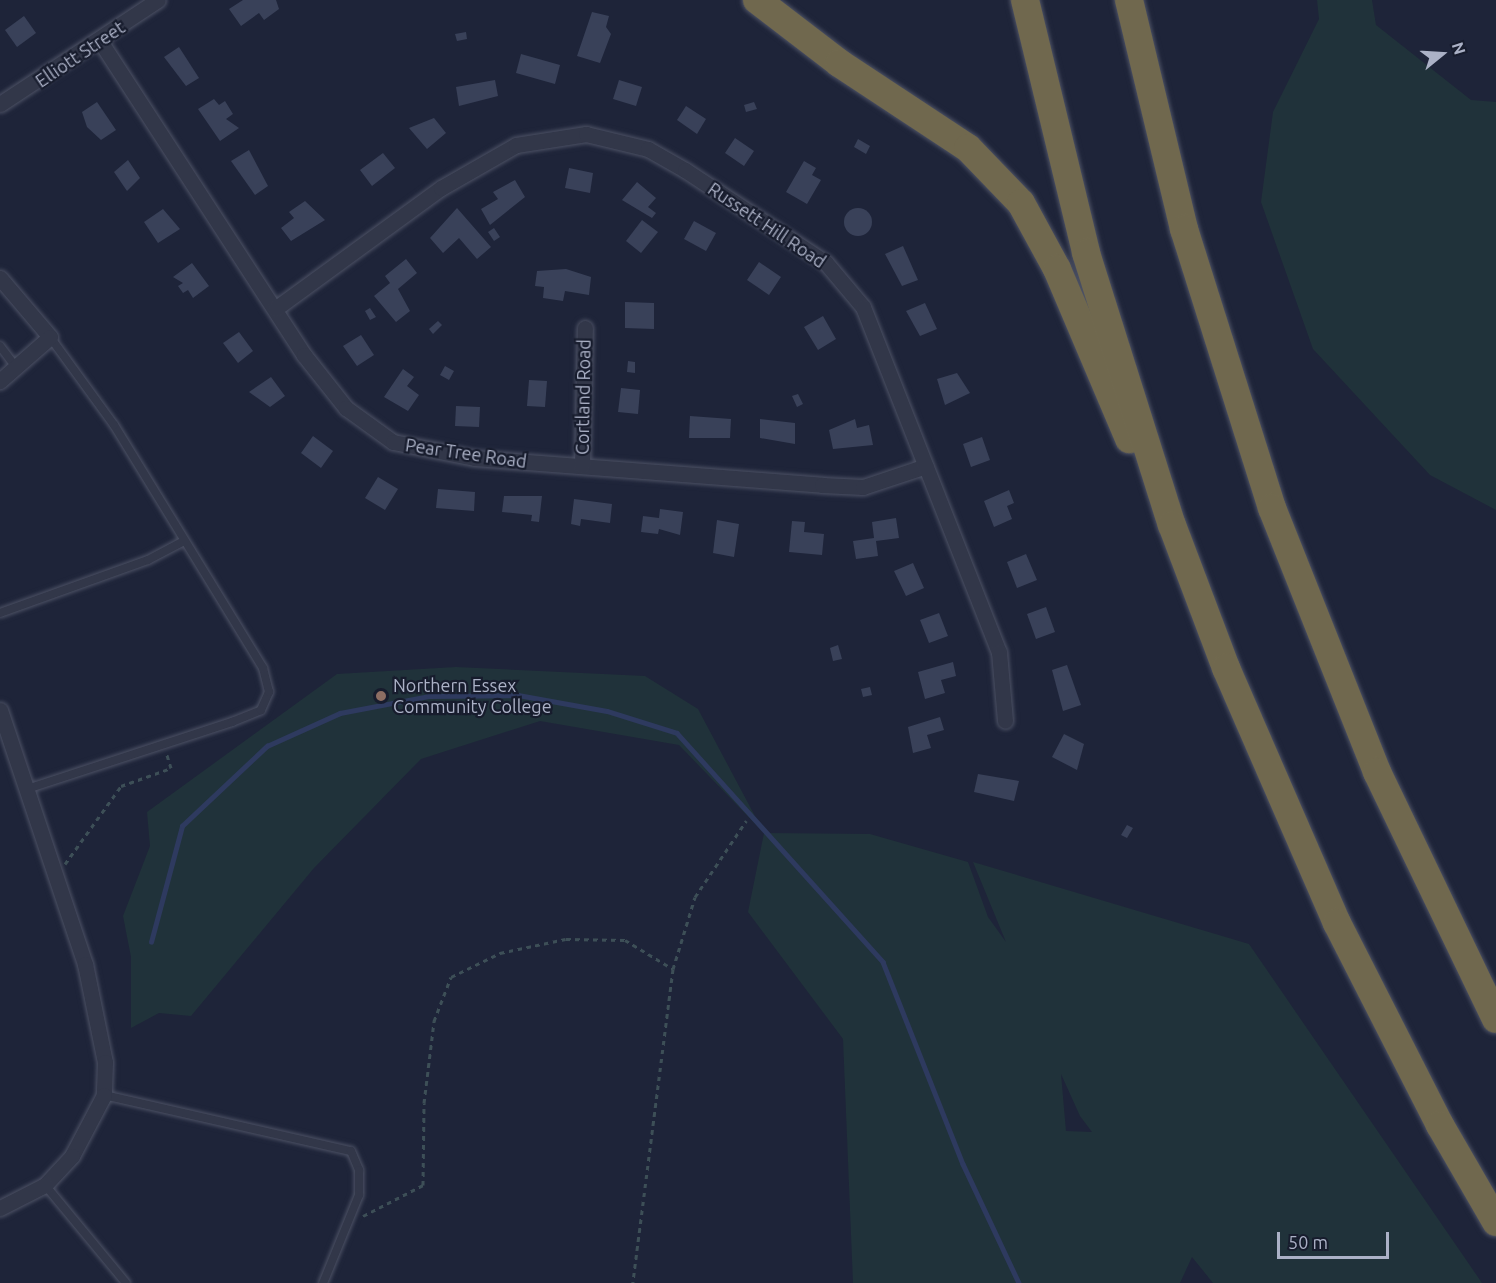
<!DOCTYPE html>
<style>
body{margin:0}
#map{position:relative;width:1496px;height:1283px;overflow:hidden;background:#1e2439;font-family:Ubuntu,sans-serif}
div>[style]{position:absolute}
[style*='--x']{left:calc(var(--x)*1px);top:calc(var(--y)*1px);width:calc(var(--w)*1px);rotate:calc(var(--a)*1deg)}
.green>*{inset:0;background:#20323a}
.stream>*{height:4.5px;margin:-2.25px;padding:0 2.25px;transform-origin:2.25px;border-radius:2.25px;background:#2e3a5f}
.building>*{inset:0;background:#394159}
.round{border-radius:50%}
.path>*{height:3px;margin-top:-1.5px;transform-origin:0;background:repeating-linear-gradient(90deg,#3d4f57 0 4.5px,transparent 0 9px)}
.roads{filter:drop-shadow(0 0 2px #4c5164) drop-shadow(0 0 2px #4c5164)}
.lane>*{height:8px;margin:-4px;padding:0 4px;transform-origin:4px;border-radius:4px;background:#323749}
.street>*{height:15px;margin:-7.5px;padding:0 7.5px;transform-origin:7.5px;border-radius:7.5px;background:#323749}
.highway>*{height:28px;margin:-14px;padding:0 14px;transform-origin:14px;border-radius:14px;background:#70684e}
.dots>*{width:16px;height:16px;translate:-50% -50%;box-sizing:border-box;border:3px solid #171c2d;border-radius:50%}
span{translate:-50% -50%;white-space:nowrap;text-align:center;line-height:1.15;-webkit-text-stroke:4.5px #171c2d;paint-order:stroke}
.street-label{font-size:18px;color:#abb1c6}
.poi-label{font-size:18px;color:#abb1c6}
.left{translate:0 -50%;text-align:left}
.north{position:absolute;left:1412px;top:24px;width:60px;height:60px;-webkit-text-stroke:4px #171c2d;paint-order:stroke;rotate:72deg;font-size:16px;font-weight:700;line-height:24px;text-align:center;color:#abb1c6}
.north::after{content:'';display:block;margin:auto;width:21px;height:27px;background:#abb1c6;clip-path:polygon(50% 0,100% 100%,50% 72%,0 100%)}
.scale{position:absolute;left:1277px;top:1232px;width:112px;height:27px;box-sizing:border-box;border:3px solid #abb1c6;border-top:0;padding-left:8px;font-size:18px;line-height:21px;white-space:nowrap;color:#abb1c6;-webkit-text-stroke:4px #171c2d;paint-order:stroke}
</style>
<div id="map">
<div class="green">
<div style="clip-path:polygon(1317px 0,1372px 0,1376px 25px,1471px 100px,1496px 102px,1496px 510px,1430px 475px,1313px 349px,1261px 202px,1273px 112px,1319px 19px)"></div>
<div style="clip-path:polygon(evenodd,456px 667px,645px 676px,698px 709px,764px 833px,870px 834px,968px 862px,988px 917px,1006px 942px,973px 862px,1249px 944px,1482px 1283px,1213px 1283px,1192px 1257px,1180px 1283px,853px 1283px,843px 1039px,748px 912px,764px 833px,679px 745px,540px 721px,421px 759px,314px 868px,191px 1016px,159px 1013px,131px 1028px,131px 957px,123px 916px,150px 846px,147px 812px,337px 674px,456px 667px,1061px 1074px,1080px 1116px,1092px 1132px,1066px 1131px,1061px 1074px)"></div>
</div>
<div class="stream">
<div style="--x:151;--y:942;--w:120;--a:-75"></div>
<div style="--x:182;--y:826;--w:117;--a:-43.3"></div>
<div style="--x:267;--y:746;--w:80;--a:-24.3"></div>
<div style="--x:340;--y:713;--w:91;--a:-10.8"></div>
<div style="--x:429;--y:696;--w:89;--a:-0.6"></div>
<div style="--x:518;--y:695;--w:90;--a:10.2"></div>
<div style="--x:607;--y:711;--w:73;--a:17.4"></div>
<div style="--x:677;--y:733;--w:308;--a:48"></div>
<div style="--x:883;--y:962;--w:217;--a:68.4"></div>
<div style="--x:963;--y:1164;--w:132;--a:64.8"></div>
</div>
<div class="building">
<div style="clip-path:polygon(243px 0,276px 0,279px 9px,264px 20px,259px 13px,241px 26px,229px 9px)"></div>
<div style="clip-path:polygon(592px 12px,609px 16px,606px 27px,611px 34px,600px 63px,577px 56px)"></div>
<div style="clip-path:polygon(24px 16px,36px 33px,17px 47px,5px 30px)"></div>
<div style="clip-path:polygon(466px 32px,467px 39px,457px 41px,455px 34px)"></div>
<div style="clip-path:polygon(179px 47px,199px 78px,186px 86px,164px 57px)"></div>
<div style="clip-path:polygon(521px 54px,560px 65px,555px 84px,516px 73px)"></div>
<div style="clip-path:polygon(495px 80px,498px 96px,459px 106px,456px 87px)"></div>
<div style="clip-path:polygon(619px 80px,642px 87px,636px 106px,613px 99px)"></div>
<div style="clip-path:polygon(214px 99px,219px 105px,225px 101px,233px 114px,226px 119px,239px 128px,220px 141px,198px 109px)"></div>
<div style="clip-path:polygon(97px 102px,116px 130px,101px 140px,87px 127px,82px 112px)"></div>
<div style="clip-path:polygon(754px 102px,757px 109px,746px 112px,744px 105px)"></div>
<div style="clip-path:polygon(686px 106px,706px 119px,697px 134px,677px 120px)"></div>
<div style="clip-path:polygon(434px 118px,446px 133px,427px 149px,409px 128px)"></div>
<div style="clip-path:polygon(735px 138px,754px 151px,744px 166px,725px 153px)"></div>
<div style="clip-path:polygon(858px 139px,870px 146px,866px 154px,854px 147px)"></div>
<div style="clip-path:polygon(249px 150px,268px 186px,255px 195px,231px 161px)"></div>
<div style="clip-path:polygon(383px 153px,395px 168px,372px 186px,360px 170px)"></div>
<div style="clip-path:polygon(128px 160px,140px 178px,127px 191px,114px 172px)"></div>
<div style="clip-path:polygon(804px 161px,816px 168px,812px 175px,821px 180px,807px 204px,786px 192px)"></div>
<div style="clip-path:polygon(569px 168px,593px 173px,590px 193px,565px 188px)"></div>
<div style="clip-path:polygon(515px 180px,525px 197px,490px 225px,481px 209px,498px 199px,493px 192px)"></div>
<div style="clip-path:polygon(637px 182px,656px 198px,648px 207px,656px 213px,652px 218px,622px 200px)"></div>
<div style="clip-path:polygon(305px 201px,325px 220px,291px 241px,281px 228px,294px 218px,289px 212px)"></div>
<div class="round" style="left:844px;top:208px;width:28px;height:28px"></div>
<div style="clip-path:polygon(457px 208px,491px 247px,477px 259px,459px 238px,443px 253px,430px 238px)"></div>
<div style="clip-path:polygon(163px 209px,180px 229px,158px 243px,144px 222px)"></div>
<div style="clip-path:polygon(642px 220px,658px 232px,641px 253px,626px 241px)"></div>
<div style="clip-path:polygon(694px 221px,716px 233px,706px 251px,684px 239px)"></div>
<div style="clip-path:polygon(494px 228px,500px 237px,494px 241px,488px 232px)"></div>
<div style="clip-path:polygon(903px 246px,918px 280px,902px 286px,885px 254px)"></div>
<div style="clip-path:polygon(406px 259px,417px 273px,398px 289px,410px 311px,396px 322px,374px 296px,390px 283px,385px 276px)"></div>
<div style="clip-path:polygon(759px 262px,781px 277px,769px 295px,747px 280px)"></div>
<div style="clip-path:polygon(192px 263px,209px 286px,193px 298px,188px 290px,183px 293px,178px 286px,183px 283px,173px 277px)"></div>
<div style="clip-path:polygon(566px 269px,591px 277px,589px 295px,565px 291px,563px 301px,543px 298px,544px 287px,535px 286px,537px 271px)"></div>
<div style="clip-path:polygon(625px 302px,654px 303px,654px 329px,625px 328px)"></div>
<div style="clip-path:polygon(925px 303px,937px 329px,920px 336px,906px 311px)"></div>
<div style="clip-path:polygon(370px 308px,376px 317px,370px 320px,365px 311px)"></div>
<div style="clip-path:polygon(823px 316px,836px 339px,818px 350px,804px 327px)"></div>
<div style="clip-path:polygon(438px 321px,442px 325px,433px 334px,429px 329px)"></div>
<div style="clip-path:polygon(239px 332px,253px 351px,238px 363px,223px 343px)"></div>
<div style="clip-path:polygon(361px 335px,374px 355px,357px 366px,343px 346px)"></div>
<div style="clip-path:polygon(628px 361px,635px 362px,635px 373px,627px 372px)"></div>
<div style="clip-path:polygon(445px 366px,454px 371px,449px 380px,440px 375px)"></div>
<div style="clip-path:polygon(403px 369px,414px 377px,407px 386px,419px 395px,408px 411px,384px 397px)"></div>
<div style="clip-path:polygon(957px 373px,970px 393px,945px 405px,937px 379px)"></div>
<div style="clip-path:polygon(271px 377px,285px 396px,270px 407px,249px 392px)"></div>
<div style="clip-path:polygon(529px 380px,547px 381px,545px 407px,527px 406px)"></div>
<div style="clip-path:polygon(621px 388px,640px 390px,638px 414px,618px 412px)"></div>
<div style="clip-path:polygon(798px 394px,803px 404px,797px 407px,792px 396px)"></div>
<div style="clip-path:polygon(456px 406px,480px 407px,479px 427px,455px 426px)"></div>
<div style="clip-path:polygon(690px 416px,731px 419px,730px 438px,689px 438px)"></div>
<div style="clip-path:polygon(760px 419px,795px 423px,795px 444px,760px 438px)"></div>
<div style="clip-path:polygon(855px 419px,857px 428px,869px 425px,873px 445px,833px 449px,829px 430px)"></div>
<div style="clip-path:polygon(313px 436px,333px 451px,321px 468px,301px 453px)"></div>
<div style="clip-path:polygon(982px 437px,990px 460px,971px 467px,963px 444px)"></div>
<div style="clip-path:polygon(378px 477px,398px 489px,385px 510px,365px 498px)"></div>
<div style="clip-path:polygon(438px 489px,475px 492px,474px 511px,436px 508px)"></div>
<div style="clip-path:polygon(1009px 490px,1014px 503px,1007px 506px,1012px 519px,994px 527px,984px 501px)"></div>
<div style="clip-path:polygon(504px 496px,542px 496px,539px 522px,531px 521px,532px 515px,502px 512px)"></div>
<div style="clip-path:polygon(574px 499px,612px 504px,610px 523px,581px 519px,580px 526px,571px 524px)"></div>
<div style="clip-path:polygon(660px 509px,683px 512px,680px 535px,659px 529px,658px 534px,641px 532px,643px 516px,659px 518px)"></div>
<div style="clip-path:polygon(896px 518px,899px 538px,876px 541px,878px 556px,856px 559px,853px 541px,874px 538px,872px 522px)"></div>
<div style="clip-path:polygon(717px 520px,739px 524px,734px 557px,713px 553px)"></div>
<div style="clip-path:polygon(792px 521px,805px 522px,804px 532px,824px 534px,822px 555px,789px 552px)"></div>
<div style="clip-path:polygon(1026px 554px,1037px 580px,1017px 588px,1007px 562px)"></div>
<div style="clip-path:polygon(913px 563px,924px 588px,906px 596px,894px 571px)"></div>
<div style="clip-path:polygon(1046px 607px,1055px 632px,1036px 639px,1027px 614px)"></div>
<div style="clip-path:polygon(939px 613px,948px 636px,929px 643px,920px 620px)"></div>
<div style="clip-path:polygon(838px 645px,842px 659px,833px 661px,830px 648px)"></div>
<div style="clip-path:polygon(953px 662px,956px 676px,941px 680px,945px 693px,925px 699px,918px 672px)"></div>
<div style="clip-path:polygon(1067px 665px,1081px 705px,1063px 711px,1052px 670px)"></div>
<div style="clip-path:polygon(870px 687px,872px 695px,863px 697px,861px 689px)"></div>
<div style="clip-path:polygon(940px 717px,944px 730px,927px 735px,931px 748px,913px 753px,908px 727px)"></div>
<div style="clip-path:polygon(1064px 734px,1084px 744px,1077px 770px,1052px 757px)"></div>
<div style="clip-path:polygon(978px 774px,1019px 781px,1014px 801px,974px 792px)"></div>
<div style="clip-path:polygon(1127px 825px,1133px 828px,1127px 838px,1121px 835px)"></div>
</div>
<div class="path">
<div style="--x:65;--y:864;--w:96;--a:-54.3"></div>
<div style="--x:121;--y:786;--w:53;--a:-19.8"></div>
<div style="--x:171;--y:768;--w:14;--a:-107"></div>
<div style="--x:673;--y:969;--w:75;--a:-73"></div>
<div style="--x:695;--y:897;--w:92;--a:-56.1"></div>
<div style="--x:363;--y:1216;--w:68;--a:-27.3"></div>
<div style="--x:423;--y:1185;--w:82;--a:-89.3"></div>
<div style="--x:424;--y:1103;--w:83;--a:-83"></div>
<div style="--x:434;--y:1021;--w:47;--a:-68.9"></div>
<div style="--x:451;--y:977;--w:55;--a:-26.1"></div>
<div style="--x:500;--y:953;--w:67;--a:-12"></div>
<div style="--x:566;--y:939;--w:59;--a:1"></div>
<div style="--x:625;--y:940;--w:56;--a:31.1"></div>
<div style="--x:673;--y:969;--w:317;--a:97.3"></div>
</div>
<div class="roads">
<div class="lane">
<div style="--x:0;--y:346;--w:26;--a:53"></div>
<div style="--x:0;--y:613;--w:157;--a:-19.7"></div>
<div style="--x:148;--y:560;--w:41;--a:-27.8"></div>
<div style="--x:27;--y:789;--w:216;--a:-18.1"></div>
<div style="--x:232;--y:722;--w:31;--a:-22"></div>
<div style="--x:261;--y:710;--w:20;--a:-66"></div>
<div style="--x:269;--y:692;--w:25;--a:-104"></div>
<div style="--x:263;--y:668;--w:285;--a:-121.5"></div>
<div style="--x:114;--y:425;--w:109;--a:-126"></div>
<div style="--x:104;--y:1095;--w:253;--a:12.8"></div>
<div style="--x:351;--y:1151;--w:21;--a:67"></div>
<div style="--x:359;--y:1170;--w:25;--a:90"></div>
<div style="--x:359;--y:1195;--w:95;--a:112.2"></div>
<div style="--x:45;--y:1185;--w:127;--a:50.4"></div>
</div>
<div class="street">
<div style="--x:100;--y:41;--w:374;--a:57"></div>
<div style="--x:304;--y:355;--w:68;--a:51.6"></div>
<div style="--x:346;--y:408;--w:58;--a:35.9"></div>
<div style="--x:393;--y:442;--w:84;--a:11"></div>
<div style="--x:475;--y:458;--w:348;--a:4.4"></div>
<div style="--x:822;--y:485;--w:41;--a:2.8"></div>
<div style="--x:863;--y:487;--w:66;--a:-18.4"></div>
<div style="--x:0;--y:104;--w:189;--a:-33.4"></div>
<div style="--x:0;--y:278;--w:77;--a:49.7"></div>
<div style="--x:50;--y:337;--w:67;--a:138.7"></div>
<div style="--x:275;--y:309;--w:205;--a:-36.1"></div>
<div style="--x:441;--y:188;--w:86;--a:-29.8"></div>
<div style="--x:516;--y:145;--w:71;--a:-8.9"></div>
<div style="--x:586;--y:134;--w:64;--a:13.6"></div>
<div style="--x:648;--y:149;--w:43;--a:29.6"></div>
<div style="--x:685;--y:170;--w:169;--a:33.4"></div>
<div style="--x:826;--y:263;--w:57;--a:49.9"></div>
<div style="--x:863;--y:307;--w:371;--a:68.5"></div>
<div style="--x:999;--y:652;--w:69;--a:85"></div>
<div style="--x:582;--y:466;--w:138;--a:-88.8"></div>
<div style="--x:0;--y:710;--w:268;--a:71.5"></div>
<div style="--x:85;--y:964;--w:100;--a:78.5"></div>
<div style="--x:105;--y:1062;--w:33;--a:92"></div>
<div style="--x:104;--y:1095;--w:69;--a:117.7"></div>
<div style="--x:72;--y:1156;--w:40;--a:133"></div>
<div style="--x:45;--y:1185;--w:51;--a:152.9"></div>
</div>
<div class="highway">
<div style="--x:757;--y:0;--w:103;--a:37.5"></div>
<div style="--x:839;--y:63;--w:154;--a:33.4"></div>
<div style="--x:968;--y:148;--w:76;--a:46.1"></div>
<div style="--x:1021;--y:203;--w:75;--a:61.4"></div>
<div style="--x:1057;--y:269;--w:185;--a:67"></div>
<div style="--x:1025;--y:0;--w:260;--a:76.4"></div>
<div style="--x:1086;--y:253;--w:285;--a:72.5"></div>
<div style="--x:1172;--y:525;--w:153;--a:69.3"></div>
<div style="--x:1226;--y:668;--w:278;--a:66.5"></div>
<div style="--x:1337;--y:923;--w:227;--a:63"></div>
<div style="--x:1440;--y:1125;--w:112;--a:60"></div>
<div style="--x:1129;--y:0;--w:236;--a:76.5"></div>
<div style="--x:1184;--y:229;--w:293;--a:72.5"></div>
<div style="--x:1272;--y:508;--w:284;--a:68.3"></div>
<div style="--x:1377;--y:772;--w:274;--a:64.3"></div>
</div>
</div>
<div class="dots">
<div style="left:381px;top:696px;background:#8d6e63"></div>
</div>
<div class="street-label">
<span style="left:80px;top:54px;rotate:-34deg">Elliott Street</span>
<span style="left:767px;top:225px;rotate:34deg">Russett Hill Road</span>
<span style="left:583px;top:397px;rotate:-89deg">Cortland Road</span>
<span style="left:466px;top:453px;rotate:8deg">Pear Tree Road</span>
</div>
<div class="poi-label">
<span class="left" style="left:393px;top:696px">Northern Essex<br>Community College</span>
</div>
<div class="north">N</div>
<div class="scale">50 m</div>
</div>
